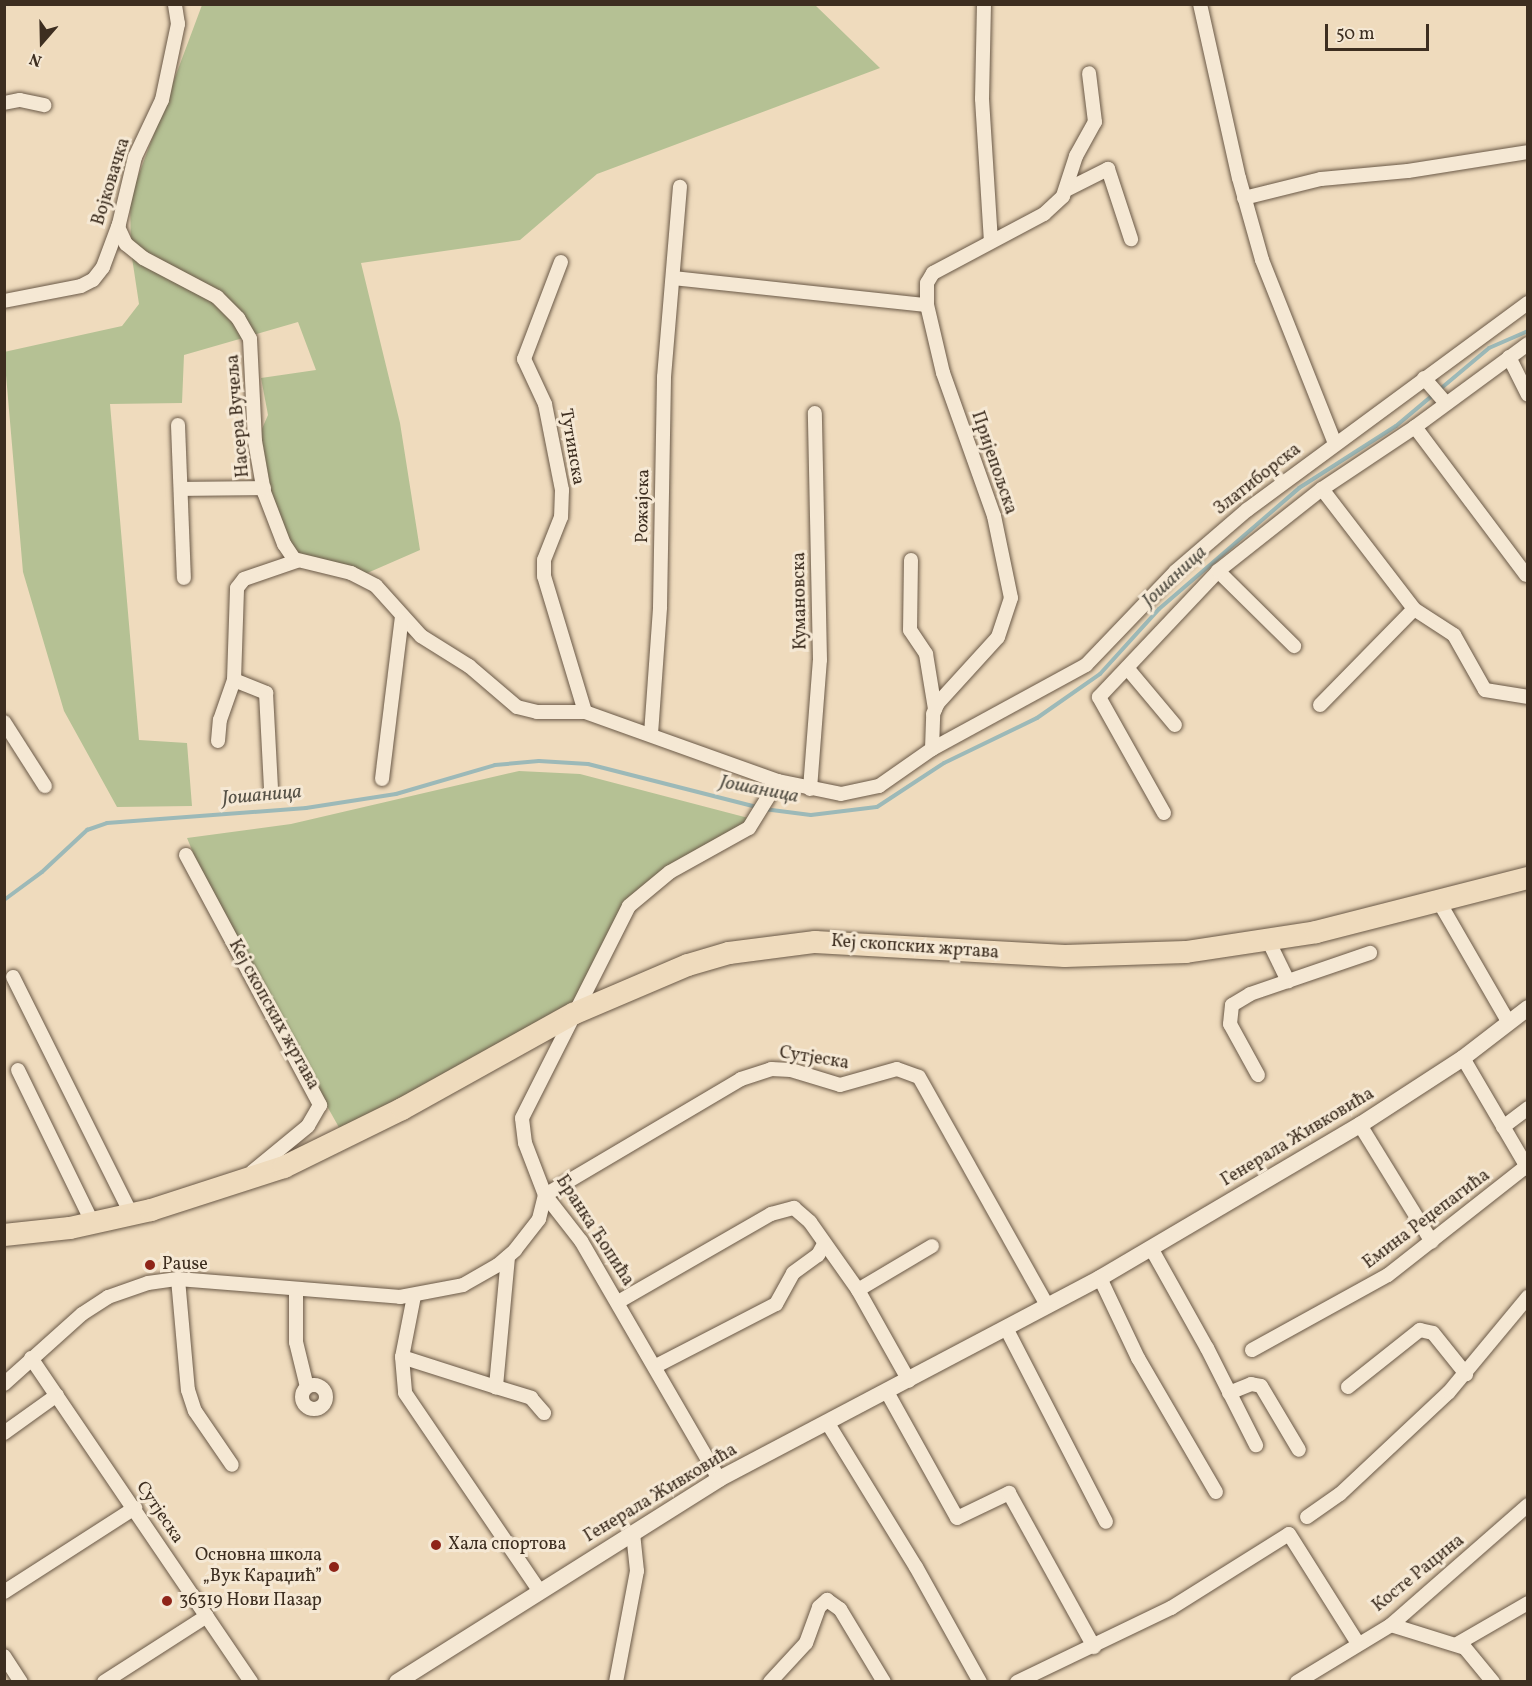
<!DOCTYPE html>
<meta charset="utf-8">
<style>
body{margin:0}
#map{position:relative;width:1532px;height:1686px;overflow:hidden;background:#efdbbd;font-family:Vollkorn,serif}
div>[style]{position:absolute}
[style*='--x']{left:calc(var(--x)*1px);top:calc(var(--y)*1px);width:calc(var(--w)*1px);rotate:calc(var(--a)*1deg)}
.green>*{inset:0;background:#b5c194}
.stream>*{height:4px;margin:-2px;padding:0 2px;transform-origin:2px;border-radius:2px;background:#9cb9b8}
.roads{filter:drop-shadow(0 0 2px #6a5947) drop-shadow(0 0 2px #6a5947)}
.minor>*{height:14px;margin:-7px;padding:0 7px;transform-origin:7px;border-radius:7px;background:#f5e8d4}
.minor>.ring{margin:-7px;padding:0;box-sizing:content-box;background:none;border:14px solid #f5e8d4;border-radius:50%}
.tertiary>*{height:16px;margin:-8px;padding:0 8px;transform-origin:8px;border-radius:8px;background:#f5e8d4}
.primary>*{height:22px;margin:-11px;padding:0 11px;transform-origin:11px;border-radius:11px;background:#efdbbd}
.dots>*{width:16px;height:16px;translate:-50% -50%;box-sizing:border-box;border:3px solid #f5e8d4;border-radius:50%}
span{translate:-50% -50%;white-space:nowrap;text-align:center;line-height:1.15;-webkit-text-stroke:6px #f5e8d4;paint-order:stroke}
.street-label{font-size:18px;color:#3d2e20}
.poi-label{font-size:18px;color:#3d2e20}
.left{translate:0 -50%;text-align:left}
.right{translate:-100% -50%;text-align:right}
.water-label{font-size:20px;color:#555146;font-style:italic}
.frame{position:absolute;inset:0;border:6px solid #3d2e20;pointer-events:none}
.north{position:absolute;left:12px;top:12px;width:60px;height:60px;-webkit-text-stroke:4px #f5e8d4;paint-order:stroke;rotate:200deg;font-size:16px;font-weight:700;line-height:24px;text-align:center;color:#3d2e20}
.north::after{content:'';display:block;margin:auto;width:21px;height:27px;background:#3d2e20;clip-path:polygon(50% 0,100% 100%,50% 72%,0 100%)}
.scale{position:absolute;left:1325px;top:24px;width:104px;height:27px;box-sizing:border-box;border:3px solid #3d2e20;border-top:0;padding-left:8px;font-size:18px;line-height:21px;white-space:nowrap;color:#3d2e20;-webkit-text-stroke:4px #f5e8d4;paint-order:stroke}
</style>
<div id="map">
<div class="green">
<div style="clip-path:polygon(202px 5px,815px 5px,880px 68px,597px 174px,520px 240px,361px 263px,400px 423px,420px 550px,365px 574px,293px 552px,267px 489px,258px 438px,268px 415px,261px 378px,316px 370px,298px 322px,184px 355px,182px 403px,110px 404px,139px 740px,187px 743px,192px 806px,117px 807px,64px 711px,23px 572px,4px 352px,122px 326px,139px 304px,131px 251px,130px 198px)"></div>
<div style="clip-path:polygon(519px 771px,580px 774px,756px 820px,640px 894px,585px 996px,341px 1131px,216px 908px,187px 838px,291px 824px)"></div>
</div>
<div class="stream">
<div style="--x:1439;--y:390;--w:65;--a:-40"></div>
<div style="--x:1489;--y:348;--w:43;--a:-23.6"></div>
<div style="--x:764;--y:809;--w:47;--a:7.3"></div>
<div style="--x:811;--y:815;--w:66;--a:-6.9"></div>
<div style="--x:877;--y:807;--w:80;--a:-33.3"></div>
<div style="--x:944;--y:763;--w:103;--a:-25.8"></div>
<div style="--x:1037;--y:718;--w:77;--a:-34.9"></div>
<div style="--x:1100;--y:674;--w:88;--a:-47.8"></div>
<div style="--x:1159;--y:609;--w:185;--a:-40.8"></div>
<div style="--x:1299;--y:488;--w:115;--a:-32.6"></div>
<div style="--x:1396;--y:426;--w:48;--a:-40"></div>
<div style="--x:4;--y:900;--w:47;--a:-36.4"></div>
<div style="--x:42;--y:872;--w:62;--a:-43"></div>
<div style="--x:87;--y:830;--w:21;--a:-19"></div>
<div style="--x:107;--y:823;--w:200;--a:-4.3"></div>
<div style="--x:306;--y:808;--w:91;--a:-8.8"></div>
<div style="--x:396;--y:794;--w:103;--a:-16.3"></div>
<div style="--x:495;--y:765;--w:44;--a:-5.2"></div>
<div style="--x:539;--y:761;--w:49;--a:3.5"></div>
<div style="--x:588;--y:764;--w:174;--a:14.3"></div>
</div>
<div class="roads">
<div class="minor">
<div style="--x:984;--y:4;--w:95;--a:91.2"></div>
<div style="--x:982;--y:99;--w:142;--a:86.4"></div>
<div style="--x:1200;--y:4;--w:178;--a:77.4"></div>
<div style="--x:1239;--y:178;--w:85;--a:74.3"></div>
<div style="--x:1262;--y:260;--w:197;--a:68.3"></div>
<div style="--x:4;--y:103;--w:16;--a:-11"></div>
<div style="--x:20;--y:100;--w:25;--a:12"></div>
<div style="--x:1068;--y:189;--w:45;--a:-26.6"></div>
<div style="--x:1108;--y:169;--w:74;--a:71.8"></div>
<div style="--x:1244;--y:198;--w:79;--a:-13.9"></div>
<div style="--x:1321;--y:179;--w:87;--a:-5.3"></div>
<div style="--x:1408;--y:171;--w:121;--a:-9"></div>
<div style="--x:118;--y:227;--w:19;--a:65"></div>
<div style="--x:126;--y:244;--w:22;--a:39"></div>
<div style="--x:143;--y:258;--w:84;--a:27.8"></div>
<div style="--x:217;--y:297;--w:30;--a:45"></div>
<div style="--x:238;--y:318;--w:24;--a:60"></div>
<div style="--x:250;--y:339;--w:102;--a:87.2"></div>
<div style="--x:255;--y:441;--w:52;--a:80"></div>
<div style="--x:264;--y:492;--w:56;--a:69"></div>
<div style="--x:284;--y:544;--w:18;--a:56"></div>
<div style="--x:294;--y:559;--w:59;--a:13.8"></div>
<div style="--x:351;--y:573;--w:28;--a:27"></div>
<div style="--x:376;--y:586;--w:67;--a:48"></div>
<div style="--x:421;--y:636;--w:57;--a:32"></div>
<div style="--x:469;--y:666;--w:63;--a:40.5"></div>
<div style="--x:517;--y:707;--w:21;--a:14"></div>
<div style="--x:537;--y:712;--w:48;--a:0"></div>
<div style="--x:585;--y:712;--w:205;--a:19.7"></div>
<div style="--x:778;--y:781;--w:64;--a:11.7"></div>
<div style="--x:841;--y:794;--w:39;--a:-12"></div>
<div style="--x:879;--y:786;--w:65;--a:-34.9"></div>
<div style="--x:932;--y:749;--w:175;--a:-28.6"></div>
<div style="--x:1086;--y:665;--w:130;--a:-46.2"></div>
<div style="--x:1176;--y:571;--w:94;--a:-40.7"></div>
<div style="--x:1247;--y:510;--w:349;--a:-36.4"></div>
<div style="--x:561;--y:262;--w:104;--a:110.9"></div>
<div style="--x:524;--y:359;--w:50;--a:65"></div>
<div style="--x:545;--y:404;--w:88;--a:78.8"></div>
<div style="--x:562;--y:490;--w:27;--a:92"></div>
<div style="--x:561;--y:517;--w:46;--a:111.6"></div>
<div style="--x:544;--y:560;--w:16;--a:90"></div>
<div style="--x:544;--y:576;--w:142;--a:73.2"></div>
<div style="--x:673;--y:278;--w:255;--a:6.1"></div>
<div style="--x:4;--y:301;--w:78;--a:-11"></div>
<div style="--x:81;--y:286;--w:13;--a:-27"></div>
<div style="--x:93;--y:280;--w:16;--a:-52"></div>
<div style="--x:103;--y:267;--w:46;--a:-69.6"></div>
<div style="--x:119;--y:224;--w:69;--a:-76.6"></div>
<div style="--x:135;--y:157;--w:63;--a:-64.7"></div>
<div style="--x:162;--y:100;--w:78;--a:-78.1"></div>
<div style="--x:178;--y:24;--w:20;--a:-99"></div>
<div style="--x:1509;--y:357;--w:42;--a:63.4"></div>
<div style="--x:1424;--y:378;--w:32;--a:49"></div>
<div style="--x:178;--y:425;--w:153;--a:87.8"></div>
<div style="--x:1415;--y:427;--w:185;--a:53.1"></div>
<div style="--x:182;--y:489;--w:82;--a:-0.7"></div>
<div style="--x:1322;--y:489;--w:151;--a:52.5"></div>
<div style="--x:1414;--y:609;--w:48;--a:33"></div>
<div style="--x:1454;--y:635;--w:63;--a:60.6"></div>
<div style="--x:1485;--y:690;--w:44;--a:9.2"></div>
<div style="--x:911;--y:560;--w:70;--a:90.8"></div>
<div style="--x:910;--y:630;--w:29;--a:56"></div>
<div style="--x:926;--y:654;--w:56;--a:80.7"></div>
<div style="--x:1218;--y:571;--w:107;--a:44.6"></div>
<div style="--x:1128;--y:669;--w:73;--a:50"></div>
<div style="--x:234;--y:680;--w:35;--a:22"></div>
<div style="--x:266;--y:693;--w:96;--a:87"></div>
<div style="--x:1320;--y:705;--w:134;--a:-45.6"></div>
<div style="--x:4;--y:722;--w:76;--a:57.4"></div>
<div style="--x:651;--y:734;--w:127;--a:-85.9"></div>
<div style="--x:660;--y:607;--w:230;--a:-89"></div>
<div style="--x:664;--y:377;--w:191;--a:-85.2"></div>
<div style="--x:218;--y:741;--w:21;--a:-85"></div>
<div style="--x:220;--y:720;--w:42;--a:-70.7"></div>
<div style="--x:234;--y:680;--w:92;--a:-88.1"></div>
<div style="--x:237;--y:588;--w:11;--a:-52"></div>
<div style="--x:244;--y:579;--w:56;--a:-18.8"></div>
<div style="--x:932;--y:749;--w:35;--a:-88"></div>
<div style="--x:933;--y:714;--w:12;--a:-66"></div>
<div style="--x:938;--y:703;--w:89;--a:-47.7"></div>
<div style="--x:998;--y:637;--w:41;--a:-71.6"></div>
<div style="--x:1011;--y:598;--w:84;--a:-101.7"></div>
<div style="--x:994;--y:516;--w:152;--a:-109.6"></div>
<div style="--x:943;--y:373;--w:70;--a:-103.2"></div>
<div style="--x:927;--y:305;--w:22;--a:-90"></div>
<div style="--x:927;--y:283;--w:12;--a:-59"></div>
<div style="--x:933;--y:273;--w:126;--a:-28"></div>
<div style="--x:1044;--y:214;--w:26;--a:-43"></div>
<div style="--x:1063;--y:196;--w:42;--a:-72"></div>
<div style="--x:1076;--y:156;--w:39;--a:-61"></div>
<div style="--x:1095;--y:122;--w:49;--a:-97"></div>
<div style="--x:382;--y:779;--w:163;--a:-83"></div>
<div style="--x:810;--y:789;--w:129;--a:-85.6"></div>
<div style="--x:820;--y:660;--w:247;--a:-91.2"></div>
<div style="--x:1164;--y:813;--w:133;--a:-119.3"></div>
<div style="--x:1099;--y:697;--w:173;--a:-46.6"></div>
<div style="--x:1218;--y:571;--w:132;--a:-38.3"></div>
<div style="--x:1322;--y:489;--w:112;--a:-33.7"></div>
<div style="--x:1415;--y:427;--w:140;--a:-36.3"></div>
<div style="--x:186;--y:855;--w:284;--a:61.8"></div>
<div style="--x:320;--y:1105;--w:24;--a:120"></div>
<div style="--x:308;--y:1126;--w:72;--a:140.6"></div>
<div style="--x:1438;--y:900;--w:142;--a:60"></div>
<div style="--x:1268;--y:940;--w:46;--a:64"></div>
<div style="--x:13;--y:977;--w:265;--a:63.5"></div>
<div style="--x:1463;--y:1058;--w:129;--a:59.6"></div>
<div style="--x:18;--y:1070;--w:171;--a:64"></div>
<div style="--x:1258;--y:1075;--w:58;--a:-118.8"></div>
<div style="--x:1230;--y:1024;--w:19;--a:-84"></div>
<div style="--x:1232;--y:1005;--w:21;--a:-31"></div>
<div style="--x:1250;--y:994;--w:127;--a:-18.9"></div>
<div style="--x:1360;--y:1125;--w:137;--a:58.4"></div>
<div style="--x:1503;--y:1127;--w:31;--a:-37"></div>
<div style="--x:1151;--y:1248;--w:115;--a:60.8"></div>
<div style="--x:1207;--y:1348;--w:109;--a:63.2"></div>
<div style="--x:508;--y:1257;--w:131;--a:95.3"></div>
<div style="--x:496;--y:1387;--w:37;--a:17"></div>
<div style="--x:531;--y:1398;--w:20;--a:49"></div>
<div style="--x:1100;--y:1278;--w:89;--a:64.6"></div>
<div style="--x:1138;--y:1358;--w:155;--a:59.8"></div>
<div style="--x:178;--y:1279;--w:111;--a:84.9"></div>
<div style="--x:188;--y:1390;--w:22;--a:72"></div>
<div style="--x:195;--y:1411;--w:65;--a:55.6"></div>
<div style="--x:296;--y:1289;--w:53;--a:90"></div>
<div style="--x:296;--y:1342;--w:46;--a:76.3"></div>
<div style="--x:858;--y:1290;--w:86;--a:-30.7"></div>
<div style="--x:414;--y:1296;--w:62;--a:101.1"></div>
<div style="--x:402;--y:1357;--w:36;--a:85"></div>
<div style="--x:405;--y:1393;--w:240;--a:55.8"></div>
<div style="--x:618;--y:1302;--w:177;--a:-29.9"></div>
<div style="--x:771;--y:1214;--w:24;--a:-15"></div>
<div style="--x:794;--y:1208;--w:21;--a:41"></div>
<div style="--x:810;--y:1222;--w:83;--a:54.8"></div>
<div style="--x:858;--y:1290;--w:104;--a:60.7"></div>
<div style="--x:1006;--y:1328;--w:218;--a:62.7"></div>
<div style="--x:1252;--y:1350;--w:155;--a:-28.9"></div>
<div style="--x:1388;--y:1275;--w:178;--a:-38.2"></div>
<div style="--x:402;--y:1357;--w:99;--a:17.7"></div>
<div style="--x:31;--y:1358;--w:392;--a:55.8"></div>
<div style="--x:656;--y:1366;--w:135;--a:-27.3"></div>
<div style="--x:776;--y:1304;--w:35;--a:-61"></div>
<div style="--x:793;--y:1273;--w:31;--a:-36"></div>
<div style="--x:818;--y:1255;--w:10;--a:-61"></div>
<div style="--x:4;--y:1384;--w:105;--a:-41.9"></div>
<div style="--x:82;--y:1314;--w:31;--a:-33"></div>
<div style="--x:108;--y:1297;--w:42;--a:-19.3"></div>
<div style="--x:148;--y:1283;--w:30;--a:-8"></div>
<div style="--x:178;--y:1279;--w:223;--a:4.6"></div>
<div style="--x:400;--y:1297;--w:64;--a:-10.8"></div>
<div style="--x:463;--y:1285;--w:40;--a:-29.7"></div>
<div style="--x:498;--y:1265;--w:23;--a:-41"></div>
<div style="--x:515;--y:1250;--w:39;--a:-52"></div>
<div style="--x:539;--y:1219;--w:25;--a:-76"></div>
<div style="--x:545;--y:1195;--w:228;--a:-30.6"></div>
<div style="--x:741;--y:1079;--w:32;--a:-18"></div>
<div style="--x:771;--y:1069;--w:20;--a:3"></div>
<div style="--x:791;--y:1070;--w:51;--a:17"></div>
<div style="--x:840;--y:1085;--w:59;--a:-15.7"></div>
<div style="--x:897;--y:1069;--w:23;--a:20"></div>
<div style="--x:919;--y:1077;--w:261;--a:60.7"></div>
<div class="ring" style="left:302px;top:1385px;width:10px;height:10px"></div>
<div style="--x:1348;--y:1387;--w:92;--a:-38.4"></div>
<div style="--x:1420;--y:1330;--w:13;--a:13"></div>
<div style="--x:1433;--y:1333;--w:53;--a:51.2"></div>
<div style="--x:887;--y:1392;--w:144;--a:60.9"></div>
<div style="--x:957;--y:1518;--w:58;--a:-25.7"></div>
<div style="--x:1009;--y:1493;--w:176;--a:61.1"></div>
<div style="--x:1229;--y:1393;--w:24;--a:-22"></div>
<div style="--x:1251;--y:1384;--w:10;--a:11"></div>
<div style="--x:1261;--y:1386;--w:74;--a:59.3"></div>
<div style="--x:827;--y:1422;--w:170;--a:58.5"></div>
<div style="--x:916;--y:1567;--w:132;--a:60.9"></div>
<div style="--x:4;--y:1433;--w:65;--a:-35.6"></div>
<div style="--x:719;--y:1479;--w:275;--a:-120.1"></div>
<div style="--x:581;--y:1241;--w:58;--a:-128"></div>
<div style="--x:545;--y:1195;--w:56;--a:-111"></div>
<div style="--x:525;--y:1143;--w:25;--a:-97"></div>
<div style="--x:522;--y:1118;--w:237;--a:-63.2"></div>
<div style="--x:629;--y:906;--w:53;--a:-39.7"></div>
<div style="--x:670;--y:872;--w:90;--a:-29.1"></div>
<div style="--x:749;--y:828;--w:55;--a:-58.3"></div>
<div style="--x:1307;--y:1517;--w:40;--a:-34.9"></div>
<div style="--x:1340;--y:1494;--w:149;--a:-43.1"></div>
<div style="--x:1449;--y:1392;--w:124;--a:-50.3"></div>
<div style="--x:4;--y:1592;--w:156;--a:-32.7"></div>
<div style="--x:1391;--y:1625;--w:77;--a:17.3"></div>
<div style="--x:1465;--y:1648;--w:44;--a:50.5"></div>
<div style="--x:1457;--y:1644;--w:82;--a:-30"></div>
<div style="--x:4;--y:1656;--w:31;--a:57"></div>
<div style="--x:104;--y:1682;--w:122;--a:-32.7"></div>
<div style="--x:616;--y:1682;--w:113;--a:-79.3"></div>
<div style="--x:637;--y:1571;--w:38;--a:-96"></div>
<div style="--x:770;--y:1682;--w:53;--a:-47.3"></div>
<div style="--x:806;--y:1643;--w:38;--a:-70"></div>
<div style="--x:819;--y:1607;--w:11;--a:-41"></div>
<div style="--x:827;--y:1600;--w:16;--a:35"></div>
<div style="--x:840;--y:1609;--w:85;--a:58.9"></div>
<div style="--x:1017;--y:1682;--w:171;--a:-25.7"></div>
<div style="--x:1171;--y:1608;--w:139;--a:-32.1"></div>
<div style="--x:1289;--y:1534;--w:128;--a:57.8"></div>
<div style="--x:1297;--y:1682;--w:110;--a:-31.2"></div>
<div style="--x:1391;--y:1625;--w:182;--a:-41.2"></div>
</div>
<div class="tertiary">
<div style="--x:397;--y:1682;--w:381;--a:-32.2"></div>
<div style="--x:719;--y:1479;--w:431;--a:-27.8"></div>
<div style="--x:1100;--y:1278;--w:302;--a:-30.5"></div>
<div style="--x:1360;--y:1125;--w:123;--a:-33"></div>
<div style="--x:1463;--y:1058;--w:82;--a:-37.6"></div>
</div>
<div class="primary">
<div style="--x:4;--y:1235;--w:66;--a:-6.1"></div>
<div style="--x:70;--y:1228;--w:83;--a:-12.5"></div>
<div style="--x:151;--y:1210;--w:140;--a:-17.9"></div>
<div style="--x:284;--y:1167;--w:131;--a:-26.2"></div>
<div style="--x:402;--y:1109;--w:196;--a:-29.1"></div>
<div style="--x:573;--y:1014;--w:125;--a:-23.1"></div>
<div style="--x:688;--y:965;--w:43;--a:-16.3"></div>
<div style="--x:729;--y:953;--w:87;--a:-7.3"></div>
<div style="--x:815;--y:942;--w:250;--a:3.2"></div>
<div style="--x:1065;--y:956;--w:121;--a:-1.9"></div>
<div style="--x:1186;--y:952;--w:132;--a:-8.7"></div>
<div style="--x:1316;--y:932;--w:219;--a:-14.3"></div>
</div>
</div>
<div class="dots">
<div style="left:150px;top:1265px;background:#8f2418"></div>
<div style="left:436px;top:1545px;background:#8f2418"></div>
<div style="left:334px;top:1567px;background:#8f2418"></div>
<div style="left:167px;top:1601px;background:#8f2418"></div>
</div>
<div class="street-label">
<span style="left:112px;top:182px;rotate:-73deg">Војковачка</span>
<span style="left:239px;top:416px;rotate:-95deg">Насера Вучеља</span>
<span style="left:571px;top:447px;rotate:80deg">Тутинска</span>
<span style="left:993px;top:463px;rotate:71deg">Пријепољска</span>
<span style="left:1258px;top:480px;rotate:-38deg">Златиборска</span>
<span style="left:644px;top:506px;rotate:-89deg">Рожајска</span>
<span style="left:801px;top:601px;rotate:-91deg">Кумановска</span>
<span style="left:915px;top:948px;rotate:4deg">Кеј скопских жртава</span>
<span style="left:273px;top:1015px;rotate:61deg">Кеј скопских жртава</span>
<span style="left:814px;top:1059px;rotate:9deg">Сутјеска</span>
<span style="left:1298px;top:1138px;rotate:-31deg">Генерала Живковића</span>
<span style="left:1427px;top:1220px;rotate:-37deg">Емина Реџепагића</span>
<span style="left:594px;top:1231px;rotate:57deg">Бранка Ћопића</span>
<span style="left:661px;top:1494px;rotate:-31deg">Генерала Живковића</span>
<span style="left:159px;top:1513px;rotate:56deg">Сутјеска</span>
<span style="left:1419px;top:1574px;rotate:-39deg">Косте Рацина</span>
</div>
<div class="poi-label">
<span class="left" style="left:162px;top:1265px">Pause</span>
<span class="left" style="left:448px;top:1545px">Хала спортова</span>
<span class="right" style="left:322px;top:1567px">Основна школа<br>„Вук Караџић”</span>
<span class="left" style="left:179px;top:1601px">36319 Нови Пазар</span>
</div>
<div class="water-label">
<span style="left:1175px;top:577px;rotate:-43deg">Јошаница</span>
<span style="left:759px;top:790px;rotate:11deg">Јошаница</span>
<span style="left:262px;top:796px;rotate:-5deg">Јошаница</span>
</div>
<div class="frame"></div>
<div class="north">N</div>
<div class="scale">50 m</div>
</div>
